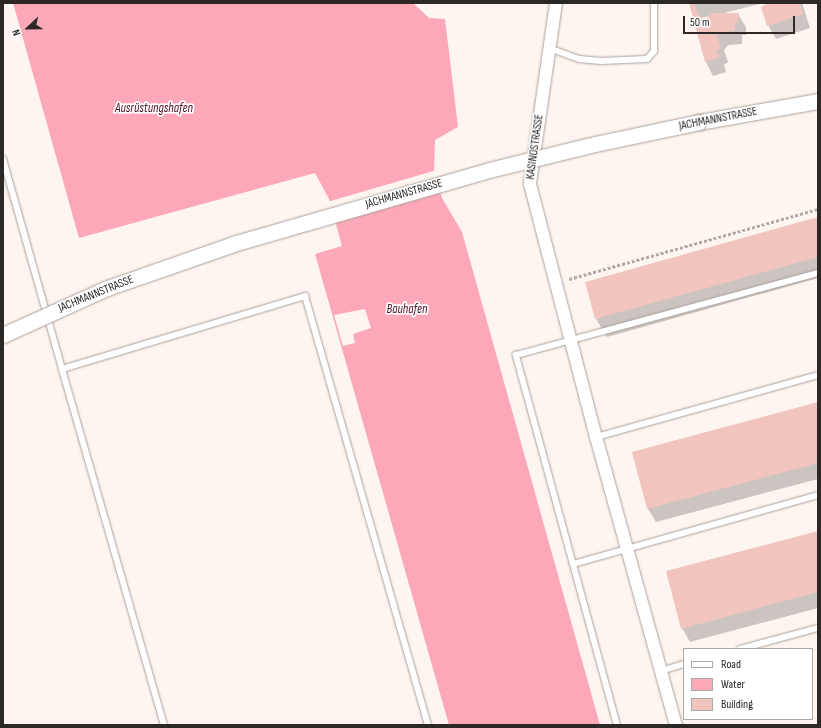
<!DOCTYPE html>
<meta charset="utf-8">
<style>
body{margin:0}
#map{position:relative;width:821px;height:728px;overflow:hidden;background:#fef5f0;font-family:"Sofia Sans Condensed",sans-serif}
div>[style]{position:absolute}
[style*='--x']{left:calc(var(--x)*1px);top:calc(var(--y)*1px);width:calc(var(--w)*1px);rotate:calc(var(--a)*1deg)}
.water>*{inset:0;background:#fda8b8}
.pier>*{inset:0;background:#fef5f0}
.shadow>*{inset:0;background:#0003}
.building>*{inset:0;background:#f1c5be}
.path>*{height:2.5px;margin-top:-1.25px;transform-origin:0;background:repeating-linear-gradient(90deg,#b1aaa6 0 3px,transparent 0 5px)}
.roads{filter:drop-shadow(0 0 1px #a9a19c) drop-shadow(0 0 1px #a9a19c)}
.service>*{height:6px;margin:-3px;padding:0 3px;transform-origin:3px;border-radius:3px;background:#fff}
.minor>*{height:12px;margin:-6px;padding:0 6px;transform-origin:6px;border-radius:6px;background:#fff}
.tertiary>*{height:15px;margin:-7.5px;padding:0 7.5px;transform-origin:7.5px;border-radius:7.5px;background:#fff}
.bridges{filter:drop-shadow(0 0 1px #a9a19c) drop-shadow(0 0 1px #a9a19c)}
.tertiary-bridge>*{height:15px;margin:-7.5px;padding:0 7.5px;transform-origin:7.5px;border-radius:7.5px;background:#fff}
span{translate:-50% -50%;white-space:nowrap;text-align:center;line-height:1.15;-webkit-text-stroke:3.5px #fff;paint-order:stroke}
.street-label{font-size:12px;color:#2b2826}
.water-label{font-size:13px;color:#511225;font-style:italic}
.frame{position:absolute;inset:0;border:4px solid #2b2826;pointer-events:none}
.legend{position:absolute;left:683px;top:648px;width:130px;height:72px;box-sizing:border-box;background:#fff;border:1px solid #aaa9a8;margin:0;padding:5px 7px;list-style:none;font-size:12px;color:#2b2826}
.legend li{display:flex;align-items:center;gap:8px;height:20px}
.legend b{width:20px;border:1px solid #aaa9a8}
.north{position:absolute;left:8px;top:8px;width:40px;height:40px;-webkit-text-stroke:3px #fff;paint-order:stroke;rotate:248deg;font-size:11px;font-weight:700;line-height:16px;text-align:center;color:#2b2826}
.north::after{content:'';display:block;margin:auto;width:14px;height:18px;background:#2b2826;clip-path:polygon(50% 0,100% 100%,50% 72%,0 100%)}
.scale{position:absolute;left:683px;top:16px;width:112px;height:18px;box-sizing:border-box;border:2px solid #2b2826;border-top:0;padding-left:5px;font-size:12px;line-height:14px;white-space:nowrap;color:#2b2826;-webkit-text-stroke:3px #fff;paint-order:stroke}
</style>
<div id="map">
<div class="water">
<div style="clip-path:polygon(13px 3px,413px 3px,429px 18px,445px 19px,458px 127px,435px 140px,434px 170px,442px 198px,462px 232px,600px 725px,449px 725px,315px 254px,342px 246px,329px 199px,315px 173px,79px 238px)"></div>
</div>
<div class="pier">
<div style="clip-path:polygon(437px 170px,440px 184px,331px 215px,327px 202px)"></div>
<div style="clip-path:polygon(365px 309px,371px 328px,353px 334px,355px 343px,343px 346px,334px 315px)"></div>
</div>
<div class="shadow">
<div style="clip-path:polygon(evenodd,690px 3px,763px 3px,724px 13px,738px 14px,746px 27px,746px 35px,742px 35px,742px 44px,728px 45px,724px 50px,728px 62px,724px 65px,726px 72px,713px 76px,706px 62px,690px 3px,710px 16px,705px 21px,701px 18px,710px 16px)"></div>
<div style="clip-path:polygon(770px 3px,802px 3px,810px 28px,776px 39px,768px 25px)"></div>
<div style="clip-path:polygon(818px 218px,818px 278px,607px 337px,596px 319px)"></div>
<div style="clip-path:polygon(818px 403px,818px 479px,656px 522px,648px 509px,633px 452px)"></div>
<div style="clip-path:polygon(818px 532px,818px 608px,690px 642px,682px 628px)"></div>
</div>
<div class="building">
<div style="clip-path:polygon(689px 3px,699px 3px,695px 4px,698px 14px,705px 20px,712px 13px,739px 13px,738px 22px,735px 22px,735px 31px,720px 32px,717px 35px,721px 48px,717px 51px,719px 58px,705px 62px)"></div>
<div style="clip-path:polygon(769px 3px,800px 3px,803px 14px,767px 26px,761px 7px)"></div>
<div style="clip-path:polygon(818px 217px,818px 257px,595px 319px,585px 282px)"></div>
<div style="clip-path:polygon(818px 402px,818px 463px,647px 509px,632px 452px)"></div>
<div style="clip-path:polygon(818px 531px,818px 592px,681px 629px,666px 571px)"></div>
</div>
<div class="path">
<div style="--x:569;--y:279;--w:259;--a:-15.7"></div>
</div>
<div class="roads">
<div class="service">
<div style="--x:549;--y:48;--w:32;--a:20"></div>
<div style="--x:579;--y:59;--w:22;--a:5"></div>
<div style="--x:601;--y:61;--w:46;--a:-2.5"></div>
<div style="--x:647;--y:59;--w:11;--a:-49"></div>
<div style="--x:654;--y:51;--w:48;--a:-90"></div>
<div style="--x:3;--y:159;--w:218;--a:74.3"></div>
<div style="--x:596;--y:437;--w:230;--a:-15.6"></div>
<div style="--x:573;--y:564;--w:255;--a:-15.7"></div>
<div style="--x:740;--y:649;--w:81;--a:-15.1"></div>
<div style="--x:661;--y:671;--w:24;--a:-17"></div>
<div style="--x:164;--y:725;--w:370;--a:-106"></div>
<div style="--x:62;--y:369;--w:254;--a:-16.7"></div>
<div style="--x:305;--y:296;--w:446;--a:74"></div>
<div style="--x:617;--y:725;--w:384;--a:-105.3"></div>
<div style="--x:516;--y:355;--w:313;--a:-15.2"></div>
</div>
<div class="minor">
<div style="--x:556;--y:3;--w:183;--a:98.2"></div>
<div style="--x:530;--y:184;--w:261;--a:75.4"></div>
<div style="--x:596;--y:437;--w:299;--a:74.5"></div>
</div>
<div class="tertiary">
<div style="--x:699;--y:122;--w:121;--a:-10"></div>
</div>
</div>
<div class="bridges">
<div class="tertiary-bridge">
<div style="--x:3;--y:335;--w:114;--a:-24.3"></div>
<div style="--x:107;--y:288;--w:133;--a:-19.2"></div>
<div style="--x:233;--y:244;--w:266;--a:-16.1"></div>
<div style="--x:489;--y:170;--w:109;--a:-13.8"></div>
<div style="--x:595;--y:144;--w:106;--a:-11.9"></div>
</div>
</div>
<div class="street-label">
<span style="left:718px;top:119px;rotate:-11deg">JACHMANNSTRASSE</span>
<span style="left:535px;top:147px;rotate:-82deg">KASINOSTRASSE</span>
<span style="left:404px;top:194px;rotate:-16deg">JACHMANNSTRASSE</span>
<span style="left:96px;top:294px;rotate:-22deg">JACHMANNSTRASSE</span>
</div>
<div class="water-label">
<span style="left:154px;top:108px">Ausrüstungshafen</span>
<span style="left:407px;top:309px">Bauhafen</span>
</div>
<div class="frame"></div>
<ul class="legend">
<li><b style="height:5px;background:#fff"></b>Road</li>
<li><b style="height:11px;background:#fda8b8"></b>Water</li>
<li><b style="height:11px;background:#f1c5be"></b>Building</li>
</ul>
<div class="north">N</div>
<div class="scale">50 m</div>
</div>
